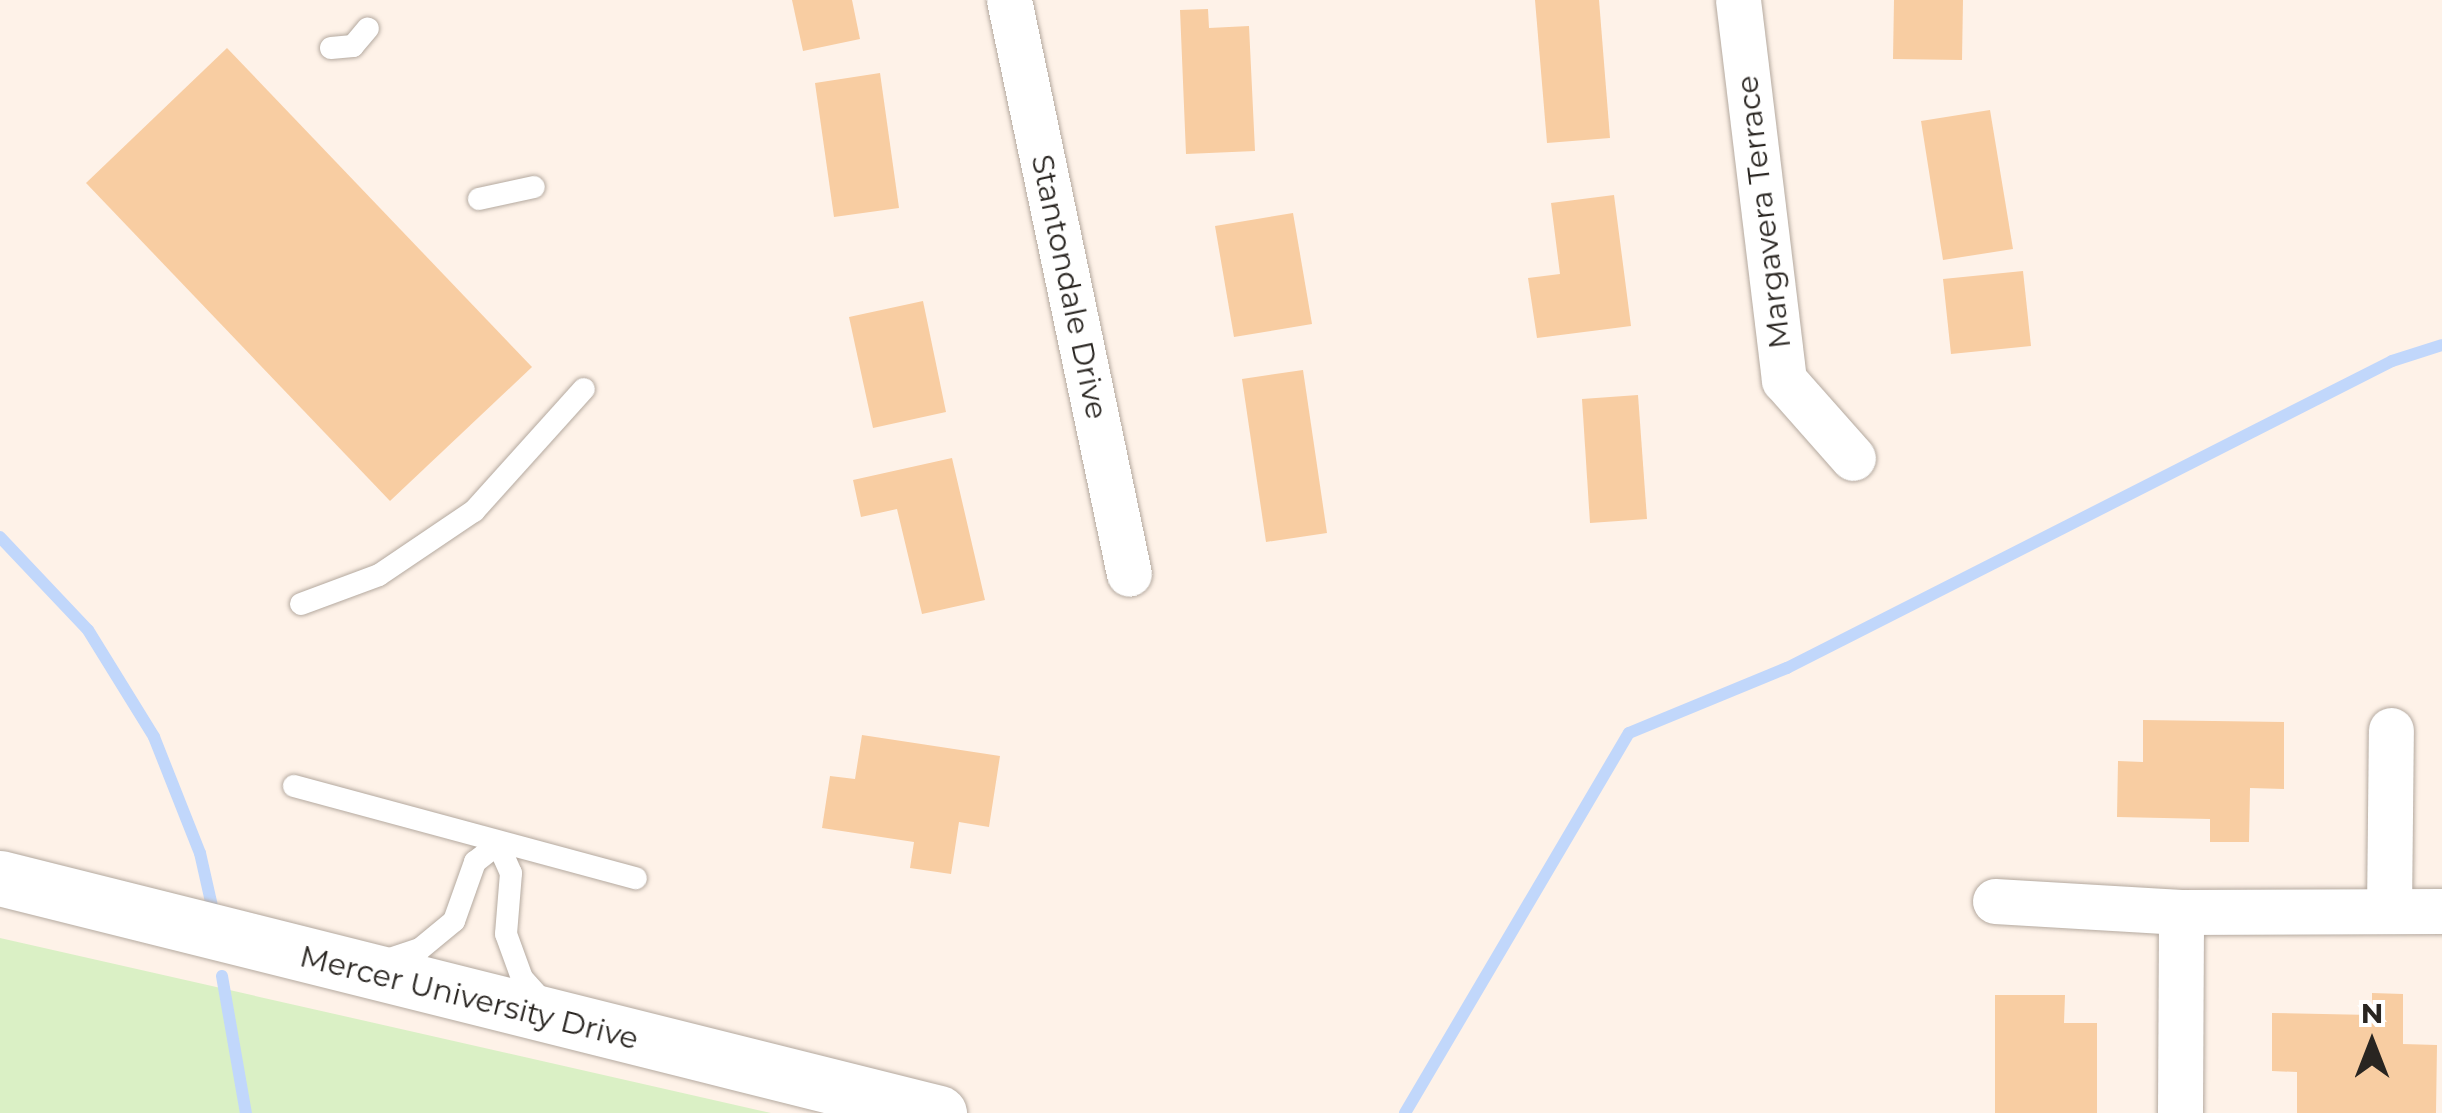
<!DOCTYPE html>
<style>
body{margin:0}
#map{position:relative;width:2442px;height:1113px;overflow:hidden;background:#fef2e8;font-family:Montserrat,sans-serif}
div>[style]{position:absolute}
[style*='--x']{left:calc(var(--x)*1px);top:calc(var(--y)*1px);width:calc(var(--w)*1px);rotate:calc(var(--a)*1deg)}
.green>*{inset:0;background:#daf0c5}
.stream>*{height:12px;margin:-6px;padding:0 6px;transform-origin:6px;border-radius:6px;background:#c1d7fb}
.building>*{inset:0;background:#f8cda2}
.roads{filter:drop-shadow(0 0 2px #b4a99f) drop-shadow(0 0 2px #b4a99f)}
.service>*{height:22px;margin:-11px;padding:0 11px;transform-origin:11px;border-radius:11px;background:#fff}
.minor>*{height:45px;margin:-22.5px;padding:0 22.5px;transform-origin:22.5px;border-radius:22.5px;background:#fff}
.tertiary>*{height:55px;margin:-27.5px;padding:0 27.5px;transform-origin:27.5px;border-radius:27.5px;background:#fff}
span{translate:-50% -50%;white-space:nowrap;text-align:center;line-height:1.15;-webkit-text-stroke:8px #fff;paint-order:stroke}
.street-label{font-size:30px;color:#292521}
.north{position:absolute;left:2322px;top:993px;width:100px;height:100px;-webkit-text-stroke:8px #fff;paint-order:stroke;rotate:0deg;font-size:28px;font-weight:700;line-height:40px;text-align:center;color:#292521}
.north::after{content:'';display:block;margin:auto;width:35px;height:45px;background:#292521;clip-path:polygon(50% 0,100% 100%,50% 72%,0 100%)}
</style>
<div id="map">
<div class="green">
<div style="clip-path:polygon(0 938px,771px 1113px,0 1113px)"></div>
</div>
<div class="stream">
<div style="--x:0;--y:537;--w:128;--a:46.6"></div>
<div style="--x:88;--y:630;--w:126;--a:58.3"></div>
<div style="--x:154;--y:737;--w:125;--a:68.4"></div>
<div style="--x:200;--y:853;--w:64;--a:77.3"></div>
<div style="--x:222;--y:976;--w:139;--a:80.1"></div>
<div style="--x:1405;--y:1113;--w:441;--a:-59.5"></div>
<div style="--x:1629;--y:733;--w:171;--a:-22.4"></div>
<div style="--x:1787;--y:668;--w:678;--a:-26.9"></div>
<div style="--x:2392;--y:361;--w:52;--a:-17.7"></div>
</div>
<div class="building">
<div style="clip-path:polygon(792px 0,852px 0,860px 39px,803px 51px)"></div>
<div style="clip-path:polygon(1535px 0,1599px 0,1610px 138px,1547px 143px)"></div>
<div style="clip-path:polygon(1894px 0,1963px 0,1962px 60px,1893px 59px)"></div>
<div style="clip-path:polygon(1208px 9px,1209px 28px,1249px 26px,1255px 151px,1186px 154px,1180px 10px)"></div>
<div style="clip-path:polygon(227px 48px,532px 367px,390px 501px,86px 183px)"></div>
<div style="clip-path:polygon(880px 73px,899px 208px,834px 217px,815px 83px)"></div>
<div style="clip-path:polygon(1990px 110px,2013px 249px,1943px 260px,1921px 121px)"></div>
<div style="clip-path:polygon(1614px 195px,1631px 326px,1537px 338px,1528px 278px,1560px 274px,1551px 203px)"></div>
<div style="clip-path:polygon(1293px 213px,1312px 324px,1234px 337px,1215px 226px)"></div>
<div style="clip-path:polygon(2023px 271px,2031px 346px,1951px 354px,1943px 279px)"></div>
<div style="clip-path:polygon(923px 301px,946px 412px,873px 428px,849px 317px)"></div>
<div style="clip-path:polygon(1303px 370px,1327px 533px,1266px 542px,1242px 379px)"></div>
<div style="clip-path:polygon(1638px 395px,1647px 519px,1590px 523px,1582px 399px)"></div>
<div style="clip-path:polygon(952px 458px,985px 600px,922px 614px,897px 509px,861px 517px,853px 480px)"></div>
<div style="clip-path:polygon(2143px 720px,2284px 722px,2284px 789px,2250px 788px,2249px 842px,2210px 842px,2210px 819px,2117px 817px,2118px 761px,2143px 762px)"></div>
<div style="clip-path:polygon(862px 735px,1000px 756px,989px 827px,959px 822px,951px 874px,910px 868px,914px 842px,822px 828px,830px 776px,855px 779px)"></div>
<div style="clip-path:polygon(2372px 993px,2403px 994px,2403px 1044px,2437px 1045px,2436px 1113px,2297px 1113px,2297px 1072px,2272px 1071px,2272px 1013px,2372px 1015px)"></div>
<div style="clip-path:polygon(1995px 995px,2065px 995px,2064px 1023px,2097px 1023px,2097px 1113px,1995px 1113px)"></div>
</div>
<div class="roads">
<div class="service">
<div style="--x:331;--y:48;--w:22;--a:-5"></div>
<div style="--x:353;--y:46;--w:23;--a:-50"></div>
<div style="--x:479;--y:199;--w:56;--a:-12.3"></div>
<div style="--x:301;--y:604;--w:83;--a:-20.4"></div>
<div style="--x:379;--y:575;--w:115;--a:-34"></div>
<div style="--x:474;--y:511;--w:164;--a:-48"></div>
<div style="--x:294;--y:786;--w:354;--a:15.1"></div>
<div style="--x:381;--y:962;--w:41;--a:-18.4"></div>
<div style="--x:420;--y:949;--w:44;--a:-39.5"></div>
<div style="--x:454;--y:921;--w:63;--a:-70.4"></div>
<div style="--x:475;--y:862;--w:29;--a:-38"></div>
<div style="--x:498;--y:844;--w:32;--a:66"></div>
<div style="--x:511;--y:873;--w:61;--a:94.7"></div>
<div style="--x:506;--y:934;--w:47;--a:70"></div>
<div style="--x:522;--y:978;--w:31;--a:48"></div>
</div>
<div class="minor">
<div style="--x:1009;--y:0;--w:586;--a:78.19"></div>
<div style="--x:1738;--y:0;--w:383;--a:83.1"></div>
<div style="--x:1784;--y:380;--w:104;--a:48.5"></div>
<div style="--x:1995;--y:901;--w:186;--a:3.4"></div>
<div style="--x:2181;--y:912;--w:261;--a:-0.2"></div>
<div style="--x:2389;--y:911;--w:181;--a:-89.4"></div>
<div style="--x:2180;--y:1113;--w:201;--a:-89.7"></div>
</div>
<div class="tertiary">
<div style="--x:0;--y:878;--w:968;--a:14.05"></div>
</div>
</div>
<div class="street-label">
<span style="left:1764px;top:212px;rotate:-97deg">Margavera Terrace</span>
<span style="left:1069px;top:287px;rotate:78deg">Stantondale Drive</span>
<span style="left:469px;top:998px;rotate:14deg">Mercer University Drive</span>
</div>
<div class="north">N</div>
</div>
